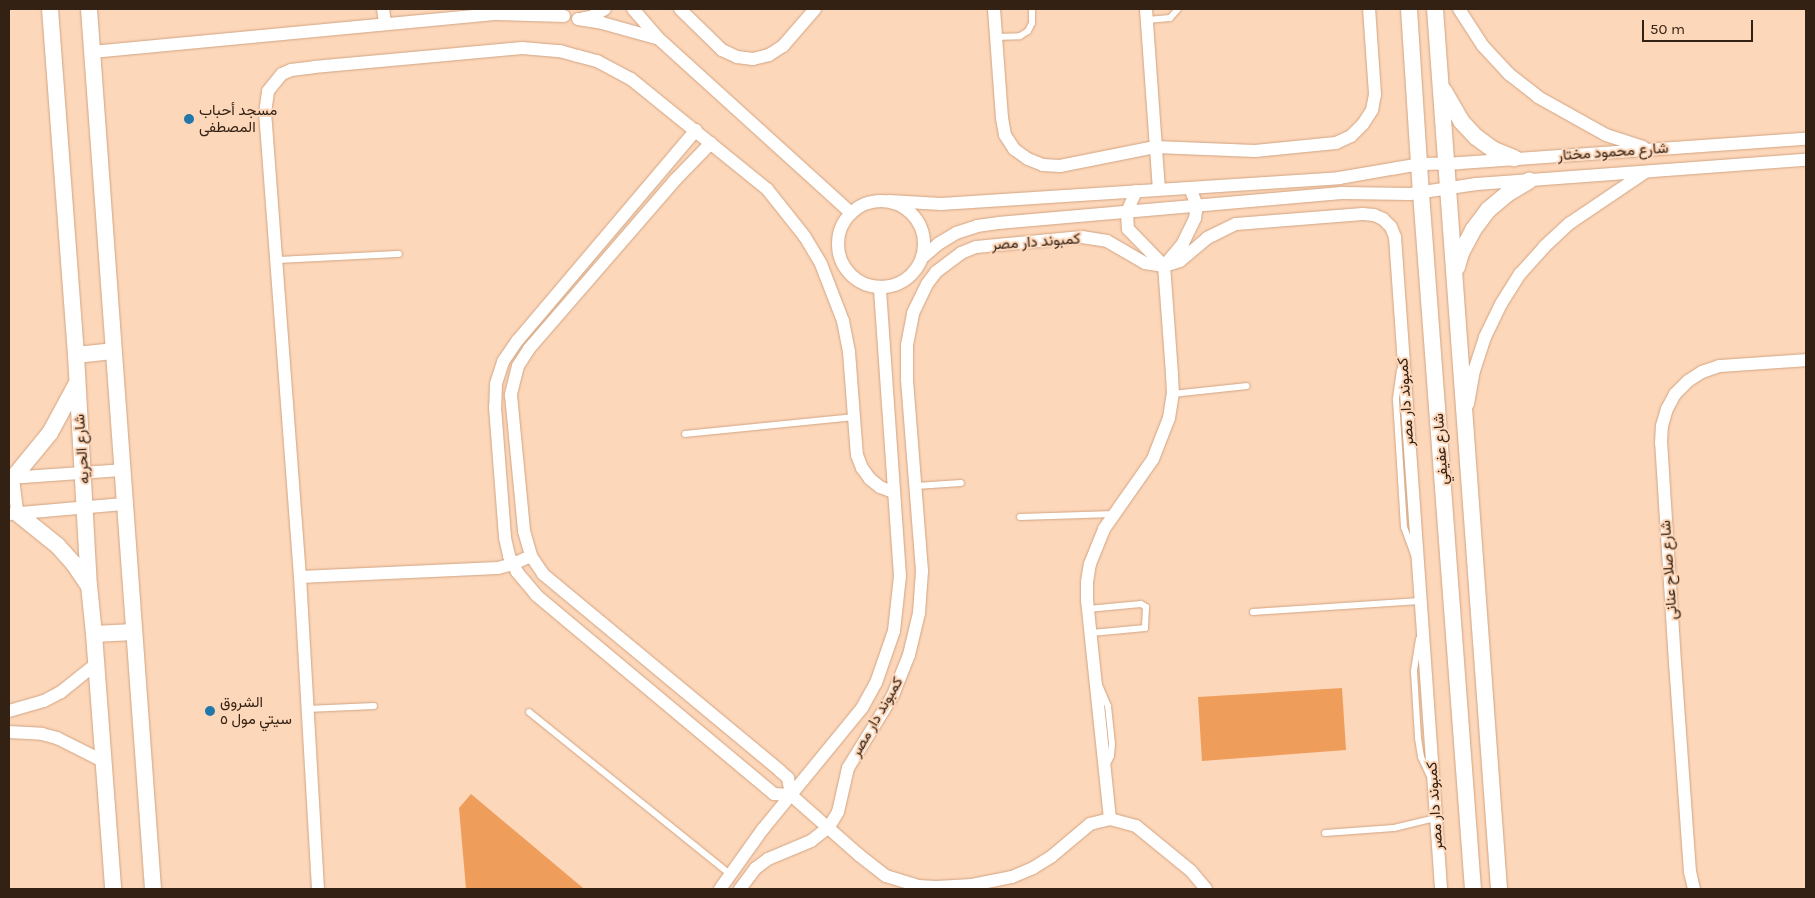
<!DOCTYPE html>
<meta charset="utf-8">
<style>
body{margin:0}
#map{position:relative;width:1815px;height:898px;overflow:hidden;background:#fdd7ba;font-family:Karla,Vazirmatn,sans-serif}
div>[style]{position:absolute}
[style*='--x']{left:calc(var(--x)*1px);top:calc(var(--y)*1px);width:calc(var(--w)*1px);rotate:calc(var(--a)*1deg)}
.green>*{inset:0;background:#ef9d5a}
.roads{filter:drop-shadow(0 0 1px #d1a481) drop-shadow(0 0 1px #d1a481)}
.service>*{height:6px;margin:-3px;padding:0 3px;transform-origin:3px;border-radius:3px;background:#fff}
.minor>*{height:12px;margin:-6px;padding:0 6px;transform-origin:6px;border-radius:6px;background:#fff}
.minor>.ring{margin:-6px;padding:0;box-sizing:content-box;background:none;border:12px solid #fff;border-radius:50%}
.tertiary>*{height:16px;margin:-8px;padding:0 8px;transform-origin:8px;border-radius:8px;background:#fff}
.dots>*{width:14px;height:14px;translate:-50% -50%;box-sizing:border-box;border:2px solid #fdd7ba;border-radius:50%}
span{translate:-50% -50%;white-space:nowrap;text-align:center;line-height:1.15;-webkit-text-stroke:4px #fdd7ba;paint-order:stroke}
.poi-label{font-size:15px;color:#332113}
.left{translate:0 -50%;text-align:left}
.street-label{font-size:15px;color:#332113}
.frame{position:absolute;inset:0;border:10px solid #332113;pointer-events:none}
.scale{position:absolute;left:1642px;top:20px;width:111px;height:22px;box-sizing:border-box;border:2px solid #332113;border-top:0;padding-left:6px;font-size:15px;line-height:18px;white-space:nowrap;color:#332113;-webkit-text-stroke:4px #fdd7ba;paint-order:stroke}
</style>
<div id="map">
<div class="green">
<div style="clip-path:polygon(1342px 688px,1346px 750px,1202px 761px,1198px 697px)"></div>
<div style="clip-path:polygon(471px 794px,583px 888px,466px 889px,459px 808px)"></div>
</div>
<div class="roads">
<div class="service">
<div style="--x:1147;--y:20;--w:23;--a:-5"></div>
<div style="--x:1170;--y:18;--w:12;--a:-48"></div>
<div style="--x:996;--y:37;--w:24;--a:-2"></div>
<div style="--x:1020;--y:36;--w:9;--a:-32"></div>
<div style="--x:1028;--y:31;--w:9;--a:-63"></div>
<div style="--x:1032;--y:23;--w:14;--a:-90"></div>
<div style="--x:276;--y:260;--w:123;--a:-2.8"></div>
<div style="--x:1400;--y:370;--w:30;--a:98"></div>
<div style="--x:1396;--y:400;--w:127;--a:86.4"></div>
<div style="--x:1404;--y:527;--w:30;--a:70"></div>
<div style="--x:1173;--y:394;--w:74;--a:-6.2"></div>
<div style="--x:685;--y:434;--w:170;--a:-5.7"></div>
<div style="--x:916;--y:486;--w:45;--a:-3.8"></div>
<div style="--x:1020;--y:517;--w:94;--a:-1.8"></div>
<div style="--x:1088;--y:609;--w:53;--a:-5.4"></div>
<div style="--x:1141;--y:604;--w:6;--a:31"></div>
<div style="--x:1146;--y:607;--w:21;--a:93"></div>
<div style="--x:1145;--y:628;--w:54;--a:174.7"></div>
<div style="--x:1253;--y:612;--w:167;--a:-3.8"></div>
<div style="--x:1419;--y:639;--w:33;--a:99"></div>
<div style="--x:1414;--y:672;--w:66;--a:86.5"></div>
<div style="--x:1418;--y:738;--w:19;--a:81"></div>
<div style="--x:1421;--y:757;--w:21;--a:65"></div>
<div style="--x:1099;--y:685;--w:23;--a:67"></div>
<div style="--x:1108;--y:706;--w:38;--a:84"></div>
<div style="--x:1112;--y:744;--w:12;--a:95"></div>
<div style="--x:1111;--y:756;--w:11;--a:117"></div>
<div style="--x:307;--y:709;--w:67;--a:-2.6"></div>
<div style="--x:529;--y:712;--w:258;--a:38.9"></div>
<div style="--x:1325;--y:833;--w:69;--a:-4.1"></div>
<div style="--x:1394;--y:828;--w:42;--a:-13.7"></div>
</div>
<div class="minor">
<div style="--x:383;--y:9;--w:15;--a:82"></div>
<div style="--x:633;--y:9;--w:38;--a:49"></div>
<div style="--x:658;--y:38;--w:261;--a:42.2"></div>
<div style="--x:680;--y:9;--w:59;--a:44.3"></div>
<div style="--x:722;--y:50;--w:17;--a:25"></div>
<div style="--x:737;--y:57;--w:16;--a:7"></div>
<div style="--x:753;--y:59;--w:16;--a:-14"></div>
<div style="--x:769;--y:55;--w:17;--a:-33"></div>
<div style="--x:783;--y:46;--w:49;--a:-49.1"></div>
<div style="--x:994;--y:9;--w:109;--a:85.8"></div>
<div style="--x:1002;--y:118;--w:17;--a:80"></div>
<div style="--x:1005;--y:135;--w:17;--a:57"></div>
<div style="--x:1014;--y:149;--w:17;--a:36"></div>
<div style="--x:1028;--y:159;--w:16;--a:22"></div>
<div style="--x:1043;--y:165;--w:17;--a:3"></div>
<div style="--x:1060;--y:166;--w:97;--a:-11.3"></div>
<div style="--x:1155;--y:147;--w:100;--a:2.3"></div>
<div style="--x:1255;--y:151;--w:81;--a:-5.6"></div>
<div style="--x:1336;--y:143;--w:17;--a:-25"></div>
<div style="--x:1351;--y:136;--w:17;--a:-45"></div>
<div style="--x:1363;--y:124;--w:17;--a:-57"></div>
<div style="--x:1372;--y:110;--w:16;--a:-79"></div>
<div style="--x:1375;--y:94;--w:85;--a:-94"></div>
<div style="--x:1146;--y:9;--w:181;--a:85.9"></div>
<div style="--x:1459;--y:9;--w:44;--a:57"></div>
<div style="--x:1483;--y:46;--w:38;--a:47"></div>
<div style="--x:1509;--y:74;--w:37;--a:38"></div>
<div style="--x:1538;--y:97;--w:78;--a:29.2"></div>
<div style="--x:1606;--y:135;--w:39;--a:18"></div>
<div style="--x:584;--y:18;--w:7;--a:-8"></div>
<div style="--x:591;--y:17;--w:16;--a:-30"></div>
<div style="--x:578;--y:19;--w:24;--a:9"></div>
<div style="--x:602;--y:23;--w:56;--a:15.5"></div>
<div style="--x:92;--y:52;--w:407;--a:-5.4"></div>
<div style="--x:497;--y:14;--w:67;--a:1.7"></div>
<div style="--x:696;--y:130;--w:277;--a:130.3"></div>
<div style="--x:517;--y:341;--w:25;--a:124"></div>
<div style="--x:503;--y:362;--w:23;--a:108"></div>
<div style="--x:496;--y:384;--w:23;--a:92"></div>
<div style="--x:495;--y:407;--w:131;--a:85.6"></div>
<div style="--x:505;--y:538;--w:18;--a:77"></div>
<div style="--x:509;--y:556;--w:18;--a:63"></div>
<div style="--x:517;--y:572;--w:30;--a:50"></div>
<div style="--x:536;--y:595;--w:310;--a:39.9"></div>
<div style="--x:774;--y:794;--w:17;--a:3"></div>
<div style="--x:791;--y:795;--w:91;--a:41.4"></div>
<div style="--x:859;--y:855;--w:34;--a:38"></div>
<div style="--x:886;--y:876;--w:34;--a:17"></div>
<div style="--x:918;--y:886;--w:18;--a:3"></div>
<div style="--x:936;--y:887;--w:36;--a:-3"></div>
<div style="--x:972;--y:885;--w:41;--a:-11.3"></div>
<div style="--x:1012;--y:877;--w:23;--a:-23"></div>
<div style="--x:1033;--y:868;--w:22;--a:-32"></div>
<div style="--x:1052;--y:856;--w:50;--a:-40.1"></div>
<div style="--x:1090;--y:824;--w:21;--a:-14"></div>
<div style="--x:1110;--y:819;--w:27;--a:15"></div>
<div style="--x:1136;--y:826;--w:71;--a:39.3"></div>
<div style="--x:1191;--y:871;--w:23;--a:50"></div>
<div style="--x:711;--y:143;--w:50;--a:134.2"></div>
<div style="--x:676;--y:179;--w:225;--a:130.9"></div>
<div style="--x:529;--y:349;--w:20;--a:123"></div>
<div style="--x:518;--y:366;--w:30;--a:104"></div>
<div style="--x:511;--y:395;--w:137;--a:84.5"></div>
<div style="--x:524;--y:531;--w:26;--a:74"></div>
<div style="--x:531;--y:556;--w:22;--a:56"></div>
<div style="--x:543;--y:574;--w:308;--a:39.7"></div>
<div style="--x:780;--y:771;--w:11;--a:41"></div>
<div style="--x:788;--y:778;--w:17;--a:80"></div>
<div style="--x:1136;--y:191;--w:23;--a:113"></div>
<div style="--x:1127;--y:212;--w:17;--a:87"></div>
<div style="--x:1128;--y:229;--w:52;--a:45.8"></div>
<div style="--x:889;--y:201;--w:52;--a:3.3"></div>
<div style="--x:941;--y:204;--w:399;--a:-3.7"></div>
<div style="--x:1339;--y:178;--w:82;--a:-9.8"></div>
<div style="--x:1420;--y:164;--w:39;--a:-1"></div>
<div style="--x:1459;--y:163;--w:348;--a:-4"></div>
<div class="ring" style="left:838px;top:201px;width:74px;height:74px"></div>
<div style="--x:922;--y:258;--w:21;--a:-41"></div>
<div style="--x:938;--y:244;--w:21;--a:-31"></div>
<div style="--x:956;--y:233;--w:22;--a:-18"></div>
<div style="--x:977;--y:226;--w:21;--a:-8"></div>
<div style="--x:998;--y:223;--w:345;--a:-5"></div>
<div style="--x:1342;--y:193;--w:68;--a:0.8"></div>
<div style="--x:1410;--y:194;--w:67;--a:-8.6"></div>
<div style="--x:1476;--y:184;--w:331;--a:-4.2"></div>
<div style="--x:1468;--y:404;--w:34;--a:-80"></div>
<div style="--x:1474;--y:371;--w:36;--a:-72"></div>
<div style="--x:1485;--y:337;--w:37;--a:-64"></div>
<div style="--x:1501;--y:304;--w:36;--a:-58"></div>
<div style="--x:1520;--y:274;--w:36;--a:-48"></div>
<div style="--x:1544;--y:247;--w:35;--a:-43"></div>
<div style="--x:1570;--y:223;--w:89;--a:-34"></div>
<div style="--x:9;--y:478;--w:113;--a:-4"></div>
<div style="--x:13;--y:478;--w:35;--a:83"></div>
<div style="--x:9;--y:514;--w:115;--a:-5"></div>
<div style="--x:300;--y:577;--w:198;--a:-2.6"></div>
<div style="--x:498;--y:568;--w:16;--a:-15"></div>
<div style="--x:513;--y:564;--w:20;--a:-24"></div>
<div style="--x:9;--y:711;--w:36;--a:-16"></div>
<div style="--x:44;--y:701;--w:19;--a:-28"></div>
<div style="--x:61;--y:692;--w:45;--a:-38.7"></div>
<div style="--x:9;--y:732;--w:33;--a:3"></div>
<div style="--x:42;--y:734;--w:16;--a:15"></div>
<div style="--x:57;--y:738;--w:51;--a:26.6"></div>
<div style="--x:1110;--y:819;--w:219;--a:-96"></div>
<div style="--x:1087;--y:601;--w:19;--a:-90"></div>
<div style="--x:1087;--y:582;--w:18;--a:-81"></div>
<div style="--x:1090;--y:564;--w:38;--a:-68"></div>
<div style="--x:1104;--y:529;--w:85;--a:-55"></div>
<div style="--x:1153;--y:459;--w:44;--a:-68.7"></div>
<div style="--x:1169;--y:418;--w:24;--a:-81"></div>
<div style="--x:1173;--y:394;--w:20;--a:-93"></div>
<div style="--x:1172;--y:374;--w:108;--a:-94.2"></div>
<div style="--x:1164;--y:266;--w:30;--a:-50"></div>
<div style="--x:1183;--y:243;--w:28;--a:-64"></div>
<div style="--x:1195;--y:218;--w:12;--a:-81"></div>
<div style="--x:1197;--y:206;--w:19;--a:-111"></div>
<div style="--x:318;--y:889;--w:313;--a:-93.3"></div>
<div style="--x:300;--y:577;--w:465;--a:-94.3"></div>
<div style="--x:265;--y:113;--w:22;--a:-82"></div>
<div style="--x:268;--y:91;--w:22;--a:-51"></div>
<div style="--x:282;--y:74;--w:10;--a:-24"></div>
<div style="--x:291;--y:70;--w:23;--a:-7"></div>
<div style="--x:314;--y:67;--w:209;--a:-5.2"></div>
<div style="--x:522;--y:48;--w:38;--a:5"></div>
<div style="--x:560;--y:51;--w:19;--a:16"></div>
<div style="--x:578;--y:56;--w:20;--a:15"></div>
<div style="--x:597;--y:61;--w:38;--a:28"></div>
<div style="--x:631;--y:79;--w:175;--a:39"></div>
<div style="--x:767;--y:189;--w:61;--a:51.6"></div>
<div style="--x:805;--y:237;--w:31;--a:59"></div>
<div style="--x:821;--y:264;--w:61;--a:68.9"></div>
<div style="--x:843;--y:321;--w:32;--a:79"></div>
<div style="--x:849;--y:352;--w:103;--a:85.6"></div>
<div style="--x:857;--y:455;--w:14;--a:69"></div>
<div style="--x:862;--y:468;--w:14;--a:54"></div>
<div style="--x:870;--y:479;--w:13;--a:39"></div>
<div style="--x:880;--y:487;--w:14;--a:21"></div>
<div style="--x:720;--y:889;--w:74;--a:-54.4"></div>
<div style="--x:763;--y:829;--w:156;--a:-50.7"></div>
<div style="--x:862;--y:708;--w:29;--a:-61"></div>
<div style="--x:876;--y:683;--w:55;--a:-70.9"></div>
<div style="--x:894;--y:631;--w:55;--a:-83.8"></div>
<div style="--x:900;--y:576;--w:290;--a:-94"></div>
<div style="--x:740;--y:889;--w:26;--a:-53"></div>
<div style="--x:756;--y:868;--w:15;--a:-37"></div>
<div style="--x:768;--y:859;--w:47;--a:-22.7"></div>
<div style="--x:811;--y:841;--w:23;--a:-38"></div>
<div style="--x:829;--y:827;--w:17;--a:-59"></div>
<div style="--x:838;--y:812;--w:45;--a:-77.2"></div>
<div style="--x:848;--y:768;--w:86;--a:-58.3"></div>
<div style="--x:893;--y:695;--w:43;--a:-68.2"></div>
<div style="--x:909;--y:655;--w:43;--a:-76.6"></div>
<div style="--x:919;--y:613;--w:42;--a:-85.9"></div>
<div style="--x:922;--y:571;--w:193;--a:-94.5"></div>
<div style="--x:907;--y:379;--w:34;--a:-90"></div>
<div style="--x:907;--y:345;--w:33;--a:-79"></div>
<div style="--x:913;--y:313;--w:32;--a:-64"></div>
<div style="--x:927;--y:284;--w:15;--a:-53"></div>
<div style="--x:936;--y:272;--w:31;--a:-37"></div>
<div style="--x:961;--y:253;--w:16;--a:-22"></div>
<div style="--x:976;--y:247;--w:106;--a:-5.4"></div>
<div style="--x:1082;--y:237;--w:25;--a:9"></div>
<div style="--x:1107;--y:241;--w:44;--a:30.1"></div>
<div style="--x:1145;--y:263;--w:19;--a:9"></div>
<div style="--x:1164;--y:266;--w:17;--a:-17"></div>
<div style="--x:1180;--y:261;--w:35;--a:-40"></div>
<div style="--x:1207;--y:238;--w:32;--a:-26"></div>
<div style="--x:1236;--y:224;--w:127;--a:-4.5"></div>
<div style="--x:1363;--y:214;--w:11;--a:5"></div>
<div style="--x:1374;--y:215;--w:10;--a:24"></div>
<div style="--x:1383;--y:219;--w:11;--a:45"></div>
<div style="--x:1391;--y:227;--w:11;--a:68"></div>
<div style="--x:1395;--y:237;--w:654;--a:85.96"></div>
<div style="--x:1694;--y:889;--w:17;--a:-103"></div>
<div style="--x:1690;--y:872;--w:210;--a:-94.1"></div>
<div style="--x:1675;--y:663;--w:220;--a:-93.6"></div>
<div style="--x:1661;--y:443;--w:17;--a:-87"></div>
<div style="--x:1662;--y:426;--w:18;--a:-74"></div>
<div style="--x:1667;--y:409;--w:17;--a:-62"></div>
<div style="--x:1675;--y:394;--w:18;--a:-45"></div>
<div style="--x:1688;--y:381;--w:17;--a:-33"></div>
<div style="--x:1702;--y:372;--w:18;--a:-19"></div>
<div style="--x:1719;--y:366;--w:87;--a:-3.9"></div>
</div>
<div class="tertiary">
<div style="--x:50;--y:9;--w:347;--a:85.7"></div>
<div style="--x:76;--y:355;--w:230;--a:86.8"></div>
<div style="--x:89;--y:585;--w:49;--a:84.2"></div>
<div style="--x:94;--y:634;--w:256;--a:85.7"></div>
<div style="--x:89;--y:9;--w:882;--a:85.84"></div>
<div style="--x:1409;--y:9;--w:184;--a:86.3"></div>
<div style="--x:1421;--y:193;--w:698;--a:85.73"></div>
<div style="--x:1435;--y:9;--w:882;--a:85.84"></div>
<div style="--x:1444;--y:91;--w:34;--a:60"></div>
<div style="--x:1461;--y:121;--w:22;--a:47"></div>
<div style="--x:1476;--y:137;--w:22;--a:36"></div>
<div style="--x:1494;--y:150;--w:22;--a:22"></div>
<div style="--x:1457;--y:267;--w:15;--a:-74"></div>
<div style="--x:1461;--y:253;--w:26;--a:-62"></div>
<div style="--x:1473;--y:230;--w:25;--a:-53"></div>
<div style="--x:1488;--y:210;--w:25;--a:-40"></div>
<div style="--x:1507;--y:194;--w:26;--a:-31"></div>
<div style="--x:76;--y:355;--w:37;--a:-6"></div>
<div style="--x:13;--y:478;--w:58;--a:-50.6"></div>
<div style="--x:50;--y:433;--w:55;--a:-61.6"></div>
<div style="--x:17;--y:513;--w:51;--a:38.7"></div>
<div style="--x:57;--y:545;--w:25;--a:48"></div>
<div style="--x:74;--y:564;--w:25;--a:56"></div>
<div style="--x:94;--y:634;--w:40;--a:-2.9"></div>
</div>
</div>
<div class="dots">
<div style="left:189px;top:119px;background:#2177a7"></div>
<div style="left:210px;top:711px;background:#2177a7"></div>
</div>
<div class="poi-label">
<span class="left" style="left:199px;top:119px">مسجد أحباب<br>المصطفى</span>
<span class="left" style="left:220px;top:711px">الشروق<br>سيتي مول ٥</span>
</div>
<div class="street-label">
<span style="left:1613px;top:152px;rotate:-4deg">شارع محمود مختار</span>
<span style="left:1036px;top:242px;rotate:-4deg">كمبوند دار مصر</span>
<span style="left:1406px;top:402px;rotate:-94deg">كمبوند دار مصر</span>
<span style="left:82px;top:449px;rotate:-94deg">شارع الحريه</span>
<span style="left:1441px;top:449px;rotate:-94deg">شارع عفيفي</span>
<span style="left:1669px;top:570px;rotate:-94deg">شارع صلاح عنانى</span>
<span style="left:877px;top:717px;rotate:-60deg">كمبوند دار مصر</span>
<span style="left:1435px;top:806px;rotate:-94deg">كمبوند دار مصر</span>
</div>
<div class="frame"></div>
<div class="scale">50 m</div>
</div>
